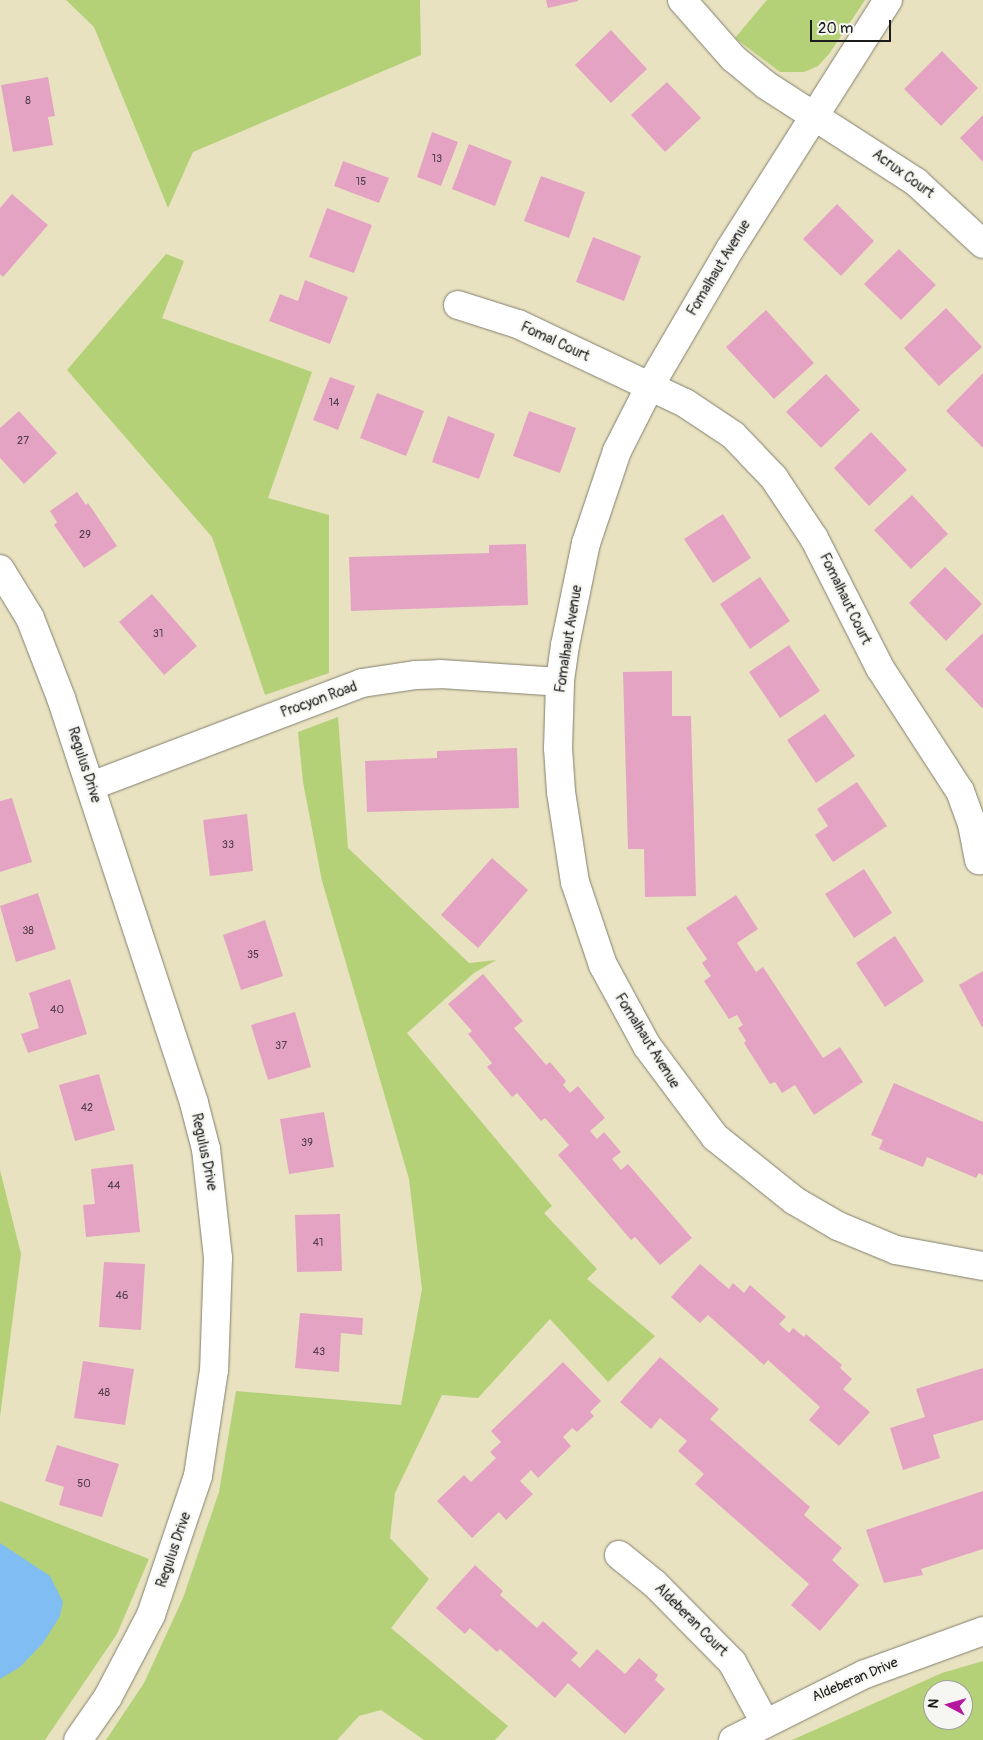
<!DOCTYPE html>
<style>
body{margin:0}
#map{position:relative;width:983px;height:1740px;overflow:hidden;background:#e8e2c1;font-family:Pangolin,sans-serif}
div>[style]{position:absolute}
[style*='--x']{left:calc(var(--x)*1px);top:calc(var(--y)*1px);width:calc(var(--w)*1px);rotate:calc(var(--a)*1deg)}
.green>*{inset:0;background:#b4d178}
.water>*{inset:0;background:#7fbdf2}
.building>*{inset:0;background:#e5a3c4}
.roads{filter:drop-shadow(0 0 1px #827f6e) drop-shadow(0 0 1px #827f6e)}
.minor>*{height:28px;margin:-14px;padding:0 14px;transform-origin:14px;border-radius:14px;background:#fff}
span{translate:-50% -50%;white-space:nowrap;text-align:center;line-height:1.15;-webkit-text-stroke:4.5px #f6f6f2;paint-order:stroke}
.number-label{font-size:11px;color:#4e3e46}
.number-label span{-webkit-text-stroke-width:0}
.street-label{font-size:14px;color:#1c1c1c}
.north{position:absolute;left:923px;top:1680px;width:50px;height:50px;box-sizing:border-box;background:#f6f6f2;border:1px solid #9f9f9c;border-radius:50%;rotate:276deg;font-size:14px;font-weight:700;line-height:20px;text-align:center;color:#1c1c1c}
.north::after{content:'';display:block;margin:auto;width:18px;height:22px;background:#b5179e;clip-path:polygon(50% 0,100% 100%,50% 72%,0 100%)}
.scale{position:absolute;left:810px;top:20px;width:81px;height:22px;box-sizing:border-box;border:2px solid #1c1c1c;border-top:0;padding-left:6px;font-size:15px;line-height:18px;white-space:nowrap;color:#1c1c1c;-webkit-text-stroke:4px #f6f6f2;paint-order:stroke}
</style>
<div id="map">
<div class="green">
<div style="clip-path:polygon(66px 0,420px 0,421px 55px,193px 152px,168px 208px,94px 27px)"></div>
<div style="clip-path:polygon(767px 0,865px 0,829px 54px,818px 66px,804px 72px,780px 72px,735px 38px)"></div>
<div style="clip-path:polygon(166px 254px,184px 261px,162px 318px,312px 372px,268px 498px,329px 515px,329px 673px,265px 695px,212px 537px,67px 370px)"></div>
<div style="clip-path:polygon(338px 717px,348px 848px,469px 963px,496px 960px,474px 973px,407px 1033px,552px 1206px,544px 1213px,597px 1269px,587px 1279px,655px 1336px,608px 1382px,550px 1319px,478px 1398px,442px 1395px,395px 1493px,390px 1538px,429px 1579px,391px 1628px,508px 1726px,495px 1740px,424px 1740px,381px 1710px,359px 1716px,337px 1740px,106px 1740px,144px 1683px,183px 1598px,219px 1492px,236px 1391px,401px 1405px,422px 1289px,409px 1179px,322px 881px,303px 782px,298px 732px)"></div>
<div style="clip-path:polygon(0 1170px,21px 1254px,0 1417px)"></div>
<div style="clip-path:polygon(0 1501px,149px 1559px,117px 1634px,45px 1740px,0 1740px)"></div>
<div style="clip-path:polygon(evenodd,983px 1661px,983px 1740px,792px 1740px,942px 1673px,983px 1661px,933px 1690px,963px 1690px,963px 1720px,933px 1720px,933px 1690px)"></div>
</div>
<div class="water">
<div style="clip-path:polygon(0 1543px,50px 1576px,63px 1602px,60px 1616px,43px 1643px,20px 1667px,0 1679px)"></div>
</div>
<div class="building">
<div style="clip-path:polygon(546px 0,578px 0,578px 1px,548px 8px)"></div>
<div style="clip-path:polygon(611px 30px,647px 69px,611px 103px,575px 65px)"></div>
<div style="clip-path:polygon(942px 51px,978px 88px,941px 126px,904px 89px)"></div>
<div style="clip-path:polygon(48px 77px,55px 116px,48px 117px,53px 145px,13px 152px,1px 85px)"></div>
<div style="clip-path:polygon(667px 82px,701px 118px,665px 152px,631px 115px)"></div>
<div style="clip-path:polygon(983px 115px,983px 162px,960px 138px)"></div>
<div style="clip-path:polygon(432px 132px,458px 142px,441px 186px,417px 177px)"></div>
<div style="clip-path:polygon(469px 144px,512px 161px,495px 206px,452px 189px)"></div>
<div style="clip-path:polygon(343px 161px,389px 178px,379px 203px,334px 186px)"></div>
<div style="clip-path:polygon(541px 176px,585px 192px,569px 238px,524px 221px)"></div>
<div style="clip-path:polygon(12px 194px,48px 225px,3px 277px,0 274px,0 208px)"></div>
<div style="clip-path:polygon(837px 204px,874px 241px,841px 276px,803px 239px)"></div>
<div style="clip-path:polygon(327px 208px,372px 225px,354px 273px,309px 257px)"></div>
<div style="clip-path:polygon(593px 237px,641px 256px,624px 301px,576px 282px)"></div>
<div style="clip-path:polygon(899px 249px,936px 285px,901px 320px,864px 284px)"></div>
<div style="clip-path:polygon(305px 280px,348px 297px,330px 344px,269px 321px,280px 294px,298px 301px)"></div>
<div style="clip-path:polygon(946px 308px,982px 347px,939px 386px,904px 348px)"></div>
<div style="clip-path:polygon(766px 310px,814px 363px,774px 399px,726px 347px)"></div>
<div style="clip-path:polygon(983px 373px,983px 448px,946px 411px)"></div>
<div style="clip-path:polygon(826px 374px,860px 410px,821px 448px,786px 412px)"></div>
<div style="clip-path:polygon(330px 377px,355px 386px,338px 430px,313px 420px)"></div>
<div style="clip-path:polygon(377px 393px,424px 411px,406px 456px,360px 438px)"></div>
<div style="clip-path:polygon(19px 411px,57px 453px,24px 484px,0 458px,0 428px)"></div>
<div style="clip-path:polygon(529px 411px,576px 428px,560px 473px,513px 456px)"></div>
<div style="clip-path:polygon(448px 416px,495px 434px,479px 479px,432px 462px)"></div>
<div style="clip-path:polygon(871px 432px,907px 470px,869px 506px,834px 468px)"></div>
<div style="clip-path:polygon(77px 492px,86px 505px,88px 503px,117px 546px,84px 568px,54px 525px,57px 522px,50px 511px)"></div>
<div style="clip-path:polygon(912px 495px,948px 534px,911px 569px,874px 530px)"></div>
<div style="clip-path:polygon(723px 514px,751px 558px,713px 583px,684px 539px)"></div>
<div style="clip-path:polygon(526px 544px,528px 605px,351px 611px,349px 557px,489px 553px,489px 545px)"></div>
<div style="clip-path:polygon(945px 567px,982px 604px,946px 641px,909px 603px)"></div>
<div style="clip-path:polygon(760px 577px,790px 621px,750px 649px,720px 604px)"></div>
<div style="clip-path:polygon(152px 594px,197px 646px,164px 675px,119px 622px)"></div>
<div style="clip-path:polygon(983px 633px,983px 707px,982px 708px,945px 669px)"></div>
<div style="clip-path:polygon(789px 645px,820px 691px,780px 718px,749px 672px)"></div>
<div style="clip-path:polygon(672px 671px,672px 716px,691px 716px,696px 896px,645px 897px,644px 849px,628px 849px,623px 672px)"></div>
<div style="clip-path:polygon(825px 714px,855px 756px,816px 783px,787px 740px)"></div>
<div style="clip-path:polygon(517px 748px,519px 808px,367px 812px,365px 761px,437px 758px,437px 751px)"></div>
<div style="clip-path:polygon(857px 782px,887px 826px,833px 862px,815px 835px,828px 826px,817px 809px)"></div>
<div style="clip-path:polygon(12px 798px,32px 862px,0 872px,0 801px)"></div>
<div style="clip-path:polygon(247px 814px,253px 871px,210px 876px,203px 820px)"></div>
<div style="clip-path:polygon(492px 858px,528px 890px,478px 948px,441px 915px)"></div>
<div style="clip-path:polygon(864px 869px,892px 913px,854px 938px,825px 894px)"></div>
<div style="clip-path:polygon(38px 893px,56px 949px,16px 962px,0 906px)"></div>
<div style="clip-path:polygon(736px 895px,758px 929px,737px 943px,756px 972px,763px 967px,823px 1058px,840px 1047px,863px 1082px,814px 1115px,795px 1085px,782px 1093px,775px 1082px,770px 1084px,744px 1043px,746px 1041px,738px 1028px,743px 1025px,737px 1015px,729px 1019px,704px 981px,711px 976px,702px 963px,707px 959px,686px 928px)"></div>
<div style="clip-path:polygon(265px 920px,283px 976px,241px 990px,223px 935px)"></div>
<div style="clip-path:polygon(895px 936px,924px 981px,885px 1007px,856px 963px)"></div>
<div style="clip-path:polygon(983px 971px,983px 1026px,982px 1027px,959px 985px)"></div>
<div style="clip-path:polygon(483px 974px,523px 1021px,514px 1028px,535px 1052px,546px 1065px,550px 1062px,566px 1081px,563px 1085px,570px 1093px,578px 1086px,605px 1118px,590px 1131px,597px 1139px,604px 1132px,621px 1152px,612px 1159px,621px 1170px,628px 1164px,692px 1238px,660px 1265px,635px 1237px,631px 1240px,558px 1155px,569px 1145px,545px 1118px,541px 1121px,517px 1093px,512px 1097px,487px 1067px,492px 1063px,468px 1034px,472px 1031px,448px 1004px)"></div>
<div style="clip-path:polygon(70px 979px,87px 1034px,28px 1053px,21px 1034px,39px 1028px,29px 993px)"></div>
<div style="clip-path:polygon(295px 1012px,311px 1067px,268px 1080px,251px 1025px)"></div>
<div style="clip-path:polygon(99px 1074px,115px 1130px,75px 1141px,59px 1085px)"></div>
<div style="clip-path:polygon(894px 1083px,983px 1122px,983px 1175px,979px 1173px,976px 1178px,927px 1157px,923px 1167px,879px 1149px,883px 1140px,871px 1135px)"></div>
<div style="clip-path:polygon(324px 1112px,334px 1167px,289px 1174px,280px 1119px)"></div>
<div style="clip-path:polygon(133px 1164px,140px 1232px,86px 1237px,83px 1205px,95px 1204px,91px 1169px)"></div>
<div style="clip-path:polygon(340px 1214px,342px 1271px,297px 1272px,295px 1215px)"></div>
<div style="clip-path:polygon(104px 1262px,145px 1264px,141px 1330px,99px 1327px)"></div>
<div style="clip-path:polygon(700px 1264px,729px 1289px,733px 1283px,744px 1293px,750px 1285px,786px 1317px,779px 1324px,789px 1333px,793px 1328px,804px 1337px,806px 1334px,842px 1365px,840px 1368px,852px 1379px,843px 1389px,870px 1412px,839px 1446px,809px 1420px,820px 1407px,768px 1360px,764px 1365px,708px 1315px,700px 1323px,671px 1297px)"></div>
<div style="clip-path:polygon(300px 1313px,363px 1318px,362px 1335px,341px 1333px,339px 1372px,295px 1368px)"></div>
<div style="clip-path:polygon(660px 1357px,719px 1409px,710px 1419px,810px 1507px,804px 1515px,842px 1548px,832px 1560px,859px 1585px,820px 1631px,791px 1605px,809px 1584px,695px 1484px,704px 1474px,678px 1451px,687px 1441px,660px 1418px,651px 1429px,620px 1402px)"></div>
<div style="clip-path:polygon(83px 1361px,134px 1369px,125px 1425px,74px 1418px)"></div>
<div style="clip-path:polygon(563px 1362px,601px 1401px,590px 1412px,594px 1416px,577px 1432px,572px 1428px,563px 1437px,571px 1446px,538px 1478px,531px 1470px,520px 1481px,533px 1494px,506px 1520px,499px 1512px,472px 1538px,437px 1501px,464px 1475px,471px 1482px,496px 1458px,490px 1452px,501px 1442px,491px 1431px)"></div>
<div style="clip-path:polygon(983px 1368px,983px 1420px,933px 1435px,940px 1458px,903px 1470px,890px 1428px,925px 1417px,916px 1389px)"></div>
<div style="clip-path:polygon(57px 1445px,119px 1464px,102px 1517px,59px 1505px,64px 1487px,45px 1481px)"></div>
<div style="clip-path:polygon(983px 1491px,983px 1549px,921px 1569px,923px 1575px,884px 1583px,866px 1530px)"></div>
<div style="clip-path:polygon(475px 1565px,503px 1591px,500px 1595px,537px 1628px,543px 1621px,578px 1653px,571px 1660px,580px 1668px,597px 1649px,625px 1674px,639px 1658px,658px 1675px,655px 1680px,665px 1689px,625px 1734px,568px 1683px,555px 1698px,500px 1649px,497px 1652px,470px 1628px,465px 1634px,436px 1608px)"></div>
</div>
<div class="roads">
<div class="minor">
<div style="--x:682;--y:0;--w:77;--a:48.7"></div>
<div style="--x:733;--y:58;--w:43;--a:39.3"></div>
<div style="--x:766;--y:85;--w:179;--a:32.9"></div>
<div style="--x:916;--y:182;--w:91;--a:42.8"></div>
<div style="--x:888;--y:0;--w:295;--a:122.4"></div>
<div style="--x:730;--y:249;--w:159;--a:120.3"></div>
<div style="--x:650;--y:386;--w:73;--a:116.9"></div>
<div style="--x:617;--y:451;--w:97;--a:108.6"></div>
<div style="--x:586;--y:543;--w:104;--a:101.6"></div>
<div style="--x:565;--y:645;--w:37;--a:98"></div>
<div style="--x:560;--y:682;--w:66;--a:91.7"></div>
<div style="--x:558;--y:748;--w:44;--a:86.1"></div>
<div style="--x:561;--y:792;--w:91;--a:81.2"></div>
<div style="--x:575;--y:882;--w:88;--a:71.4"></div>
<div style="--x:603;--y:965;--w:92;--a:61.5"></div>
<div style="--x:647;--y:1046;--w:114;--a:53.2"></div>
<div style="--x:715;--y:1137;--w:102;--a:38.7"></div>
<div style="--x:795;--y:1201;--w:50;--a:30.2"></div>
<div style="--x:838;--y:1226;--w:63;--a:22.5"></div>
<div style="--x:896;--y:1250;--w:88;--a:10.4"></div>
<div style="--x:458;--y:305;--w:63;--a:17.6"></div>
<div style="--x:518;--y:324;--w:185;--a:25.3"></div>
<div style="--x:685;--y:403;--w:58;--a:33.7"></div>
<div style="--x:733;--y:435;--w:28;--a:46"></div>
<div style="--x:752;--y:455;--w:32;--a:46"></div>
<div style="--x:774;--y:478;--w:72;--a:56.3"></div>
<div style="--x:814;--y:538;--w:146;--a:63.1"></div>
<div style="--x:880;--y:668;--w:147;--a:57"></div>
<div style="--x:960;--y:791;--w:35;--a:70"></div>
<div style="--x:972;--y:824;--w:37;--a:79"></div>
<div style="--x:0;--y:569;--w:57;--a:58.5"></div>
<div style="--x:30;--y:618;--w:86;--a:68.8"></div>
<div style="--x:61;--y:698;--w:426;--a:71.8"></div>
<div style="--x:194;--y:1103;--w:48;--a:75.4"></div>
<div style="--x:206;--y:1149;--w:110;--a:83.7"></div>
<div style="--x:218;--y:1258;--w:112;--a:92"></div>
<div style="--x:214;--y:1370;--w:107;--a:98.6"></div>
<div style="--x:198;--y:1476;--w:147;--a:108.7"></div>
<div style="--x:151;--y:1615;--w:93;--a:117.7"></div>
<div style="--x:108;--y:1697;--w:52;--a:124.9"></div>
<div style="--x:91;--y:786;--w:290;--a:-20.8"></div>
<div style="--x:362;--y:683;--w:55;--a:-8.4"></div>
<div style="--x:416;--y:675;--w:24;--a:-2"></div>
<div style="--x:440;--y:674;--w:120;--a:3.8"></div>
<div style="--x:619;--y:1555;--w:46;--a:38.9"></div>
<div style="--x:655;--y:1584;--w:110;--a:45.4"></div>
<div style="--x:732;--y:1662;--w:69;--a:61.6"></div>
<div style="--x:733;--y:1740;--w:148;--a:-26.6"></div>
<div style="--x:865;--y:1674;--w:126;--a:-20"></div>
</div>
</div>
<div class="number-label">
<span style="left:28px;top:101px">8</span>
<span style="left:437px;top:159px">13</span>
<span style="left:361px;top:182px">15</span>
<span style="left:334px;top:403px">14</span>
<span style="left:23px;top:441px">27</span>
<span style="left:85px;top:535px">29</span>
<span style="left:158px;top:634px">31</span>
<span style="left:228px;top:845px">33</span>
<span style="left:28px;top:931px">38</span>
<span style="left:253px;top:955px">35</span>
<span style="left:57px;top:1010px">40</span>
<span style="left:281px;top:1046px">37</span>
<span style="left:87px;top:1108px">42</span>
<span style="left:307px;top:1143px">39</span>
<span style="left:114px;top:1186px">44</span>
<span style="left:318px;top:1243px">41</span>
<span style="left:122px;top:1296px">46</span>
<span style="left:319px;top:1352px">43</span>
<span style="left:104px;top:1393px">48</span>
<span style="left:84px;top:1484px">50</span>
</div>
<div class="street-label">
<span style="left:903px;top:174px;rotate:36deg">Acrux Court</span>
<span style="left:719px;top:268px;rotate:-59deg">Fomalhaut Avenue</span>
<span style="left:555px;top:342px;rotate:25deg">Fomal Court</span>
<span style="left:845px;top:599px;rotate:64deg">Fomalhaut Court</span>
<span style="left:569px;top:639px;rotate:-81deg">Fomalhaut Avenue</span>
<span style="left:319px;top:700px;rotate:-20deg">Procyon Road</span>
<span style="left:84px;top:765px;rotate:72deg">Regulus Drive</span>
<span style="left:647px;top:1041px;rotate:58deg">Fomalhaut Avenue</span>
<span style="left:204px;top:1152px;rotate:78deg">Regulus Drive</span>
<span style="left:174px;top:1550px;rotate:-71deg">Regulus Drive</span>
<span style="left:691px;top:1620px;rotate:45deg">Aldeberan Court</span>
<span style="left:855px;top:1680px;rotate:-23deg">Aldeberan Drive</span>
</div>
<div class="north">N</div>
<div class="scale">20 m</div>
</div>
